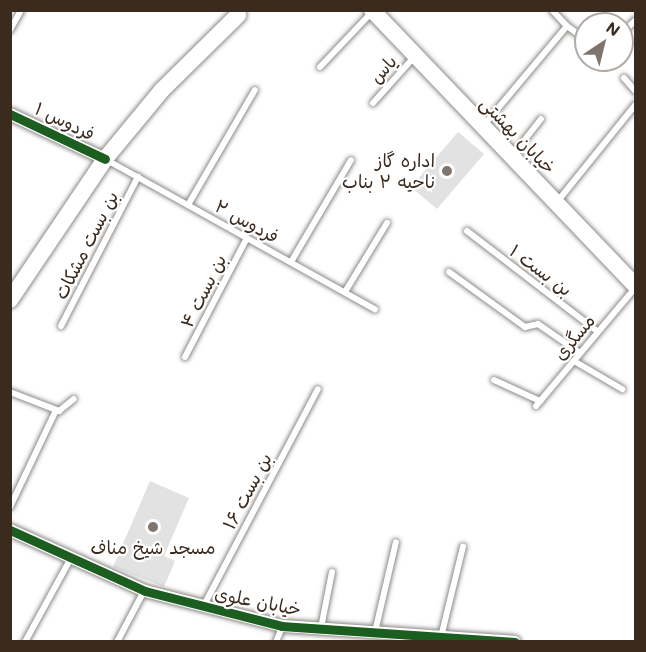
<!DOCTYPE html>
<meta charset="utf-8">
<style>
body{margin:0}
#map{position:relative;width:646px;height:652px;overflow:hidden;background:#fff;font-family:Mali,"Playpen Sans Arabic",sans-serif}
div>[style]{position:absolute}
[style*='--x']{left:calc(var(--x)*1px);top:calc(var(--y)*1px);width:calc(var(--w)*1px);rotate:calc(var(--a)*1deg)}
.building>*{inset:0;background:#e3e2e2}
.roads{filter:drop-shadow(0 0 2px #8e8b88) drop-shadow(0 0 2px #8e8b88)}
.lane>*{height:6px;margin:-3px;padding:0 3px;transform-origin:3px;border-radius:3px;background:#fff}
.street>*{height:12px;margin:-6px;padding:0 6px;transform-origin:6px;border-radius:6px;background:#fff}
.secondary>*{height:16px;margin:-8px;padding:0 8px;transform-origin:8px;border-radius:8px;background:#fff}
.cycleway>*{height:9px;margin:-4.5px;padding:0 4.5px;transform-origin:4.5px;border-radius:4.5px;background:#1b5e20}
.dots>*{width:16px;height:16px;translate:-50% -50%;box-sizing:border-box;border:3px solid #fff;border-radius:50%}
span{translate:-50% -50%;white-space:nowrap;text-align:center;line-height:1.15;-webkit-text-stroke:4.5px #fff;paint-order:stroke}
.street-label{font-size:18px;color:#3b2a1e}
.poi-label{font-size:18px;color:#3b2a1e}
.right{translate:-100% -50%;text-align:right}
.frame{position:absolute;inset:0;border:12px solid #3b2a1e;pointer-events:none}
.north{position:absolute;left:574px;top:12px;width:60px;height:60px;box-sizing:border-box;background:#fff;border:2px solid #b1aaa5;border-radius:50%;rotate:35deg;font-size:16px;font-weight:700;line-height:24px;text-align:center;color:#3b2a1e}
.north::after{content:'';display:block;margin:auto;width:21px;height:27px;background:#80756d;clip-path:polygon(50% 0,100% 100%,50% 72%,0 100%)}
</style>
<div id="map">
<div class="building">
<div style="clip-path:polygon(458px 132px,484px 154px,437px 209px,411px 187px)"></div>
<div style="clip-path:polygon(150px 481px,189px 498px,164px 556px,175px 561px,164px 587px,113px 567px)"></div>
</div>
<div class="roads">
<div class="lane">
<div style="--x:552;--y:10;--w:22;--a:47"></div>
<div style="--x:10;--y:30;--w:23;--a:-61"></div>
<div style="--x:622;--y:33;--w:19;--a:-43"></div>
<div style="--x:320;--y:67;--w:74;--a:-46.6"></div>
<div style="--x:624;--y:78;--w:18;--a:49"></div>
<div style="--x:373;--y:103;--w:63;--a:-48.2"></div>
<div style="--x:484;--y:125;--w:129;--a:-50"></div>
<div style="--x:567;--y:26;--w:24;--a:36"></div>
<div style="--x:512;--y:156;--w:47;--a:-51.9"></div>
<div style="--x:105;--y:159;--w:309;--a:29.1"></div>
<div style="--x:557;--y:202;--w:126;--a:-51.1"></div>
<div style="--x:188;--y:205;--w:133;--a:-59.8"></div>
<div style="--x:467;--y:231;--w:165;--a:37.6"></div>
<div style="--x:291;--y:262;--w:118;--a:-59.5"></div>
<div style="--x:449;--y:272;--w:94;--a:35.9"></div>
<div style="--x:525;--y:327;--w:13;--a:-13"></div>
<div style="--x:538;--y:324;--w:51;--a:34.6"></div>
<div style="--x:345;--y:292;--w:81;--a:-58.7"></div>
<div style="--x:61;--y:326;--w:168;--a:-62.7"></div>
<div style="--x:185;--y:357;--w:134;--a:-62.5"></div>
<div style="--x:574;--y:361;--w:56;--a:30.3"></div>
<div style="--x:494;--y:380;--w:51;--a:24.5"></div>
<div style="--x:10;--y:392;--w:53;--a:21.2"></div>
<div style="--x:59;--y:411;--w:19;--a:-39"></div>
<div style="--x:536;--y:406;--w:154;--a:-50"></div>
<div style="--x:10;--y:507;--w:107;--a:-64.6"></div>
<div style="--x:203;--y:607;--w:246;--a:-62.2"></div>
<div style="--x:321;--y:628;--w:57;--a:-78.9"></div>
<div style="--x:375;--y:632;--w:92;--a:-76.9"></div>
<div style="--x:441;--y:637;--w:93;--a:-76.3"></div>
<div style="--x:25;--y:642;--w:96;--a:-61.3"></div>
<div style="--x:117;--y:642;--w:58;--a:-62.1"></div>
<div style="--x:276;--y:642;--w:16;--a:-68"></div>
</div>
<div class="street">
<div style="--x:10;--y:114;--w:105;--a:25.3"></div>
<div style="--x:10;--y:530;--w:148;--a:24.3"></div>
<div style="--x:145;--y:591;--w:141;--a:14.3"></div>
<div style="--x:282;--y:626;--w:233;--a:3.9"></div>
</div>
<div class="secondary">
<div style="--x:372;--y:10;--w:382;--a:46.3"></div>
<div style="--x:10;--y:300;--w:170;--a:-56"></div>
<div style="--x:105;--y:159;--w:89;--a:-50.4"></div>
<div style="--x:162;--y:90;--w:107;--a:-44.6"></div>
</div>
</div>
<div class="cycleway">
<div style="--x:10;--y:114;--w:105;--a:25.3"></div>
<div style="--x:10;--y:530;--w:148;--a:24.3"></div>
<div style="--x:145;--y:591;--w:141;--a:14.3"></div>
<div style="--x:282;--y:626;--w:233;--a:3.9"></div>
</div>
<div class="dots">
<div style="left:447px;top:171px;background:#80756d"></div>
<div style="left:153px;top:527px;background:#80756d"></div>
</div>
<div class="street-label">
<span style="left:383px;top:69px;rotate:-48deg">یاس</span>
<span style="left:65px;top:121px;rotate:26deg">فردوس ۱</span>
<span style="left:518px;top:135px;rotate:46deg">خیابان بهشتی</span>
<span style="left:247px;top:221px;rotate:29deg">فردوس ۲</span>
<span style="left:86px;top:245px;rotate:-63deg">بن بست مشکات</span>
<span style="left:541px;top:270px;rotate:37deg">بن بست ۱</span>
<span style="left:203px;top:291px;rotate:-63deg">بن بست ۴</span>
<span style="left:574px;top:337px;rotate:-50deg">مسگری</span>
<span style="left:247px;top:491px;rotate:-62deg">بن بست ۱۶</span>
<span style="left:258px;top:601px;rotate:11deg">خیابان علوی</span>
</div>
<div class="poi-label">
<span class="right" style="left:435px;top:171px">اداره گاز<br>ناحیه ۲ بناب</span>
<span style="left:153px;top:547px">مسجد شیخ مناف</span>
</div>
<div class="frame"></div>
<div class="north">N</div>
</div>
